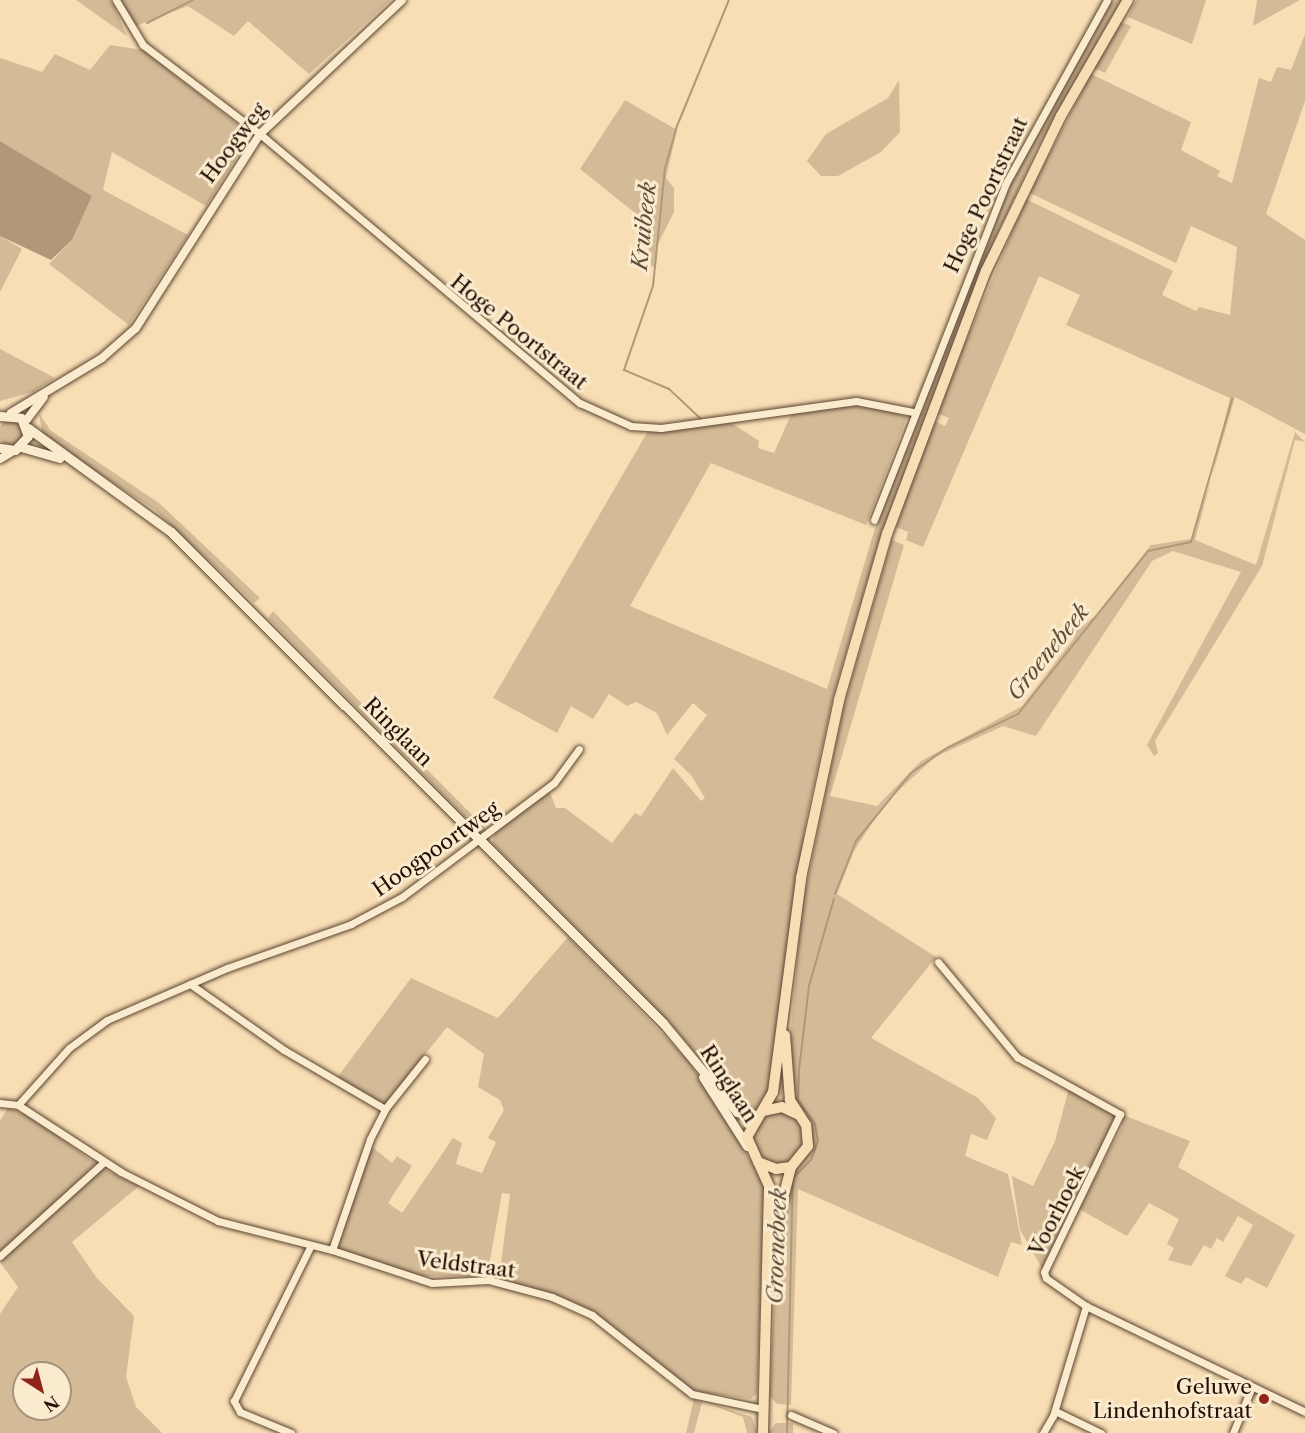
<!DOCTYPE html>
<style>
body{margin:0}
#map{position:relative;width:1305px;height:1433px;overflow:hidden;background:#f8deb4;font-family:"Libre Caslon Text",serif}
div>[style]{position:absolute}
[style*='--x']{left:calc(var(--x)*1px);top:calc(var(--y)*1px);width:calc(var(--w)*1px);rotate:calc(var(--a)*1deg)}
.green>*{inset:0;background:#d4bb97}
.round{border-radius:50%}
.water>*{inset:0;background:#b19879}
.stream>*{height:2px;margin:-1px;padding:0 1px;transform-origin:1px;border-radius:1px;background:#b19879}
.roads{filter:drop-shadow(0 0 2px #5a4432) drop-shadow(0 0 2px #5a4432)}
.minor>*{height:7px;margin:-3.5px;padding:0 3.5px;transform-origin:3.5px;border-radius:3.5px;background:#faeace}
.tertiary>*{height:8px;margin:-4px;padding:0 4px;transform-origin:4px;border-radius:4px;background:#faeace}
.secondary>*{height:9px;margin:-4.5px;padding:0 4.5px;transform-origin:4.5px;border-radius:4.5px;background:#faeace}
.primary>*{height:10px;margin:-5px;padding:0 5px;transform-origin:5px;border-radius:5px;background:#f8deb4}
.dots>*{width:16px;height:16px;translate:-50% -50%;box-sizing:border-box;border:3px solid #faeace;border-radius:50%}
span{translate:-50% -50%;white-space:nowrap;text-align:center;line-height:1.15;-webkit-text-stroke:6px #faeace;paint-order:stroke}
.street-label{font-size:21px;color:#261107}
.poi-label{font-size:21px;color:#261107}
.right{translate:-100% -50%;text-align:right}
.water-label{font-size:22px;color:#654e3a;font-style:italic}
.north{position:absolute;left:12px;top:1361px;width:60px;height:60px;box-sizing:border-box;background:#faeace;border:2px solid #a5937e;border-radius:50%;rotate:144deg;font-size:16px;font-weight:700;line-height:24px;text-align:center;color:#261107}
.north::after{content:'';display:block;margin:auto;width:21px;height:27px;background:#8f2418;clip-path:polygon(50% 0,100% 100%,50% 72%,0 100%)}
</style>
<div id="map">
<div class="green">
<div style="clip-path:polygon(76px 0,111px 0,127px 36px)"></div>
<div style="clip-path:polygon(118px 0,391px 0,309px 74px,248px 21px,234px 36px,188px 6px,133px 27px)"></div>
<div style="clip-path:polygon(1110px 0,1121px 0,1036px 150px,995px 239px,878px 543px,834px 693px,806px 819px,769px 1088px,760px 1108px,743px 1111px,670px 1023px,492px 843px,495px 832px,549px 790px,556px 808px,565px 808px,612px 843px,635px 813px,641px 816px,673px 768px,701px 801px,705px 798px,691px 775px,674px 759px,707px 715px,693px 703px,667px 735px,657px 713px,636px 702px,627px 706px,609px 694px,593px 719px,571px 706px,557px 733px,493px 698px,648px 431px,730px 422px,759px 441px,758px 448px,774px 453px,793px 410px,865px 402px,907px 417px,866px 525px,711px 463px,630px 606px,827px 689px,875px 528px,935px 360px,1008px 185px)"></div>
<div style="clip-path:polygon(1136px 0,1206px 0,1192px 44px,1128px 17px)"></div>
<div style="clip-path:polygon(1257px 0,1300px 0,1253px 26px)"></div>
<div style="clip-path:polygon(1121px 22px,1131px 26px,1105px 73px,1094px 68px)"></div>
<div style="clip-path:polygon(1305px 34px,1305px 101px,1266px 214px,1305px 240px,1305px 434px,1235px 397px,1212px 476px,1230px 398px,1066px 325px,1080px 295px,1039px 276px,923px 547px,906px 540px,908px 532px,896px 527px,934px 421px,945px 426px,949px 418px,936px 413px,1026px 199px,1173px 271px,1162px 295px,1196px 311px,1199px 307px,1230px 315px,1237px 247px,1191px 226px,1176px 263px,1030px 193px,1091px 74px,1191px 122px,1181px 150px,1220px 171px,1217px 176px,1232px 183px,1259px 78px,1271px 82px,1277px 67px,1291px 70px)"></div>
<div style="clip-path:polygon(110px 45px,143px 50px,251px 135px,206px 206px,112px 152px,103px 190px,188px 235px,129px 325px,49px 264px,72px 240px,92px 196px,0 141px,0 58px,42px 72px,55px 54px,90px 70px)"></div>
<div style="clip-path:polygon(899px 80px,900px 132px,881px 152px,838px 176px,821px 176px,807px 161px,826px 134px,888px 98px)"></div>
<div style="clip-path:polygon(625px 100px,677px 130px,666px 178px,674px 188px,674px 212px,657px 246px,656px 268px,651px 266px,645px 221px,580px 169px)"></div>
<div style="clip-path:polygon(0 236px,22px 249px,0 292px)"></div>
<div style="clip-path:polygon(0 349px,55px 378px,33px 392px,0 401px)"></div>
<div style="clip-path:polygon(39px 413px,50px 430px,159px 503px,260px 598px,254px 603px,154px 509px,43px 438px)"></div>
<div class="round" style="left:-2px;top:421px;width:24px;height:24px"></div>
<div style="clip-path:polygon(1295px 432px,1305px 442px,1295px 440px,1262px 566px,1155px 741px,1158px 753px,1154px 756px,1147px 745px,1241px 572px,1173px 551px,1152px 561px,1036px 736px,1003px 726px,935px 757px,885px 803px,854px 851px,837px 894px,936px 957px,871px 1038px,978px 1098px,996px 1118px,987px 1140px,971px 1134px,965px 1156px,1008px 1174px,1022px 1245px,1011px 1242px,998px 1277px,798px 1189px,791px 1405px,777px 1404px,770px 1396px,776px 1246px,788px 1178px,813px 1147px,810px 1122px,796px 1103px,789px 1048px,802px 908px,843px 710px,892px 540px,904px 545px,830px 796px,877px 806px,921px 761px,1022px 706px,1074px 638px,1069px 624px,1083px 626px,1096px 615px,1151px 545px,1191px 539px,1211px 480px,1195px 540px,1256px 565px)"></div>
<div style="clip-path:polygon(273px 611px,367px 709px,488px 831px,481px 833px,268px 618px)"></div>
<div style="clip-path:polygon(568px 937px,688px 1060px,765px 1184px,757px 1393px,751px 1399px,694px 1391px,591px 1312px,547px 1292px,499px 1279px,510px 1194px,502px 1193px,487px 1277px,416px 1276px,338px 1248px,371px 1146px,392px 1163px,397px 1156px,412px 1166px,388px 1203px,402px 1213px,453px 1138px,462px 1143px,456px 1164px,482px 1173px,496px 1142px,488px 1138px,504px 1110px,500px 1100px,478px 1087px,484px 1054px,447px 1027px,384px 1106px,337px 1078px,411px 978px,498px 1018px)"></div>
<div style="clip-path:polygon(1069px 1088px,1113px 1109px,1118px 1117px,1042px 1268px,1020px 1230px,1012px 1176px,1033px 1186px,1055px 1141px)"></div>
<div style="clip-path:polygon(8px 1108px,32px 1117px,96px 1164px,0 1254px,0 1121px)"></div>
<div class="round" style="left:754px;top:1113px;width:50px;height:50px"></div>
<div style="clip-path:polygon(1123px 1115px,1190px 1141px,1178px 1167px,1295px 1235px,1267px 1288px,1246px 1277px,1241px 1284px,1225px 1276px,1253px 1225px,1238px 1216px,1223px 1242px,1217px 1238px,1211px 1249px,1204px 1245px,1191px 1266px,1168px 1260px,1174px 1248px,1167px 1244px,1179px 1219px,1149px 1203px,1127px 1236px,1079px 1209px,1122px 1127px)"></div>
<div style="clip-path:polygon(evenodd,101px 1168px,139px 1186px,72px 1242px,96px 1277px,134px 1316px,126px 1377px,136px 1407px,162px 1433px,0 1433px,0 1314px,18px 1287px,0 1262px,101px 1168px,24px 1373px,60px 1373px,60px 1409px,24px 1409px,24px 1373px)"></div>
<div style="clip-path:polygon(694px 1399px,702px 1403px,694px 1433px,686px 1433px)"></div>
<div style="clip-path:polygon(708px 1403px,752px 1417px,757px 1433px,747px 1433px,743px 1417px)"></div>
<div style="clip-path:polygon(776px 1423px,793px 1423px,793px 1433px,768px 1433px)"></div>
</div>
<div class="water">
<div style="clip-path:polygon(0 141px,92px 196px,72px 240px,51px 260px,0 236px)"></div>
</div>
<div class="stream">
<div style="--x:147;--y:23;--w:51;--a:-26.6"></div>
<div style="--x:701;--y:419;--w:44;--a:-136.8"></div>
<div style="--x:669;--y:389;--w:49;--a:-157.1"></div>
<div style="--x:624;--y:370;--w:89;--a:-71"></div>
<div style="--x:653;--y:286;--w:119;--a:-84.2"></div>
<div style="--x:665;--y:168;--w:44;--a:-74.1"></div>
<div style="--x:677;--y:126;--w:136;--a:-67.6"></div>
<div style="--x:835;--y:894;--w:57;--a:-68.4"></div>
<div style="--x:856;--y:841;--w:87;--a:-51"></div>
<div style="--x:911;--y:773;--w:44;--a:-34.8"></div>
<div style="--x:947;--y:748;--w:79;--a:-25.6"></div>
<div style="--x:1018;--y:714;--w:208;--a:-51.4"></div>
<div style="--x:1148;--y:551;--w:44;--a:-11.8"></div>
<div style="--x:1191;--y:542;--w:149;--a:-74"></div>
<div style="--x:787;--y:1433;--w:255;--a:-88.7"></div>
<div style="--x:793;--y:1178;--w:25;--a:-45"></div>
<div style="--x:811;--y:1160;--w:20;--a:-70"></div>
<div style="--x:818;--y:1141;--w:17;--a:-100"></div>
<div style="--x:815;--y:1124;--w:29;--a:-125"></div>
<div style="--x:798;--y:1100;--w:30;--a:-88"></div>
<div style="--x:799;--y:1070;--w:85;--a:-83.2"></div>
<div style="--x:809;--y:986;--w:91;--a:-74.1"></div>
</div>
<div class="roads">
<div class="minor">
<div style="--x:116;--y:0;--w:52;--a:59"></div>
<div style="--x:143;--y:45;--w:147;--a:37.3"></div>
<div style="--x:260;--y:134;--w:418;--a:40.1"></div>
<div style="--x:580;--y:403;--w:56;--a:24.3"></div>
<div style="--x:631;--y:426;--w:30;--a:4"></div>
<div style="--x:661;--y:428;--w:197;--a:-7.9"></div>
<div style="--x:856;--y:401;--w:58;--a:10.9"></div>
<div style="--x:874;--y:520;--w:360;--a:-68.6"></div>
<div style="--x:1005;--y:185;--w:211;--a:-61.1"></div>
<div style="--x:938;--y:962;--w:124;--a:50.3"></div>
<div style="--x:1017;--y:1057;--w:118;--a:29"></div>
<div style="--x:1120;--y:1114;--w:175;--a:115.7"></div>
<div style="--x:1044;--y:1272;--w:6;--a:72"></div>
<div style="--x:1046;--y:1278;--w:49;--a:35"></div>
<div style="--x:1086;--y:1306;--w:243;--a:25.8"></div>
<div style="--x:190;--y:984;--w:115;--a:35.1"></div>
<div style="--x:284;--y:1050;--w:117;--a:30.3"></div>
<div style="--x:0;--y:1103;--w:18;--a:6"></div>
<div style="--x:18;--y:1105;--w:123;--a:33"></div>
<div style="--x:121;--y:1172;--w:109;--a:26.8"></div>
<div style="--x:218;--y:1221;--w:118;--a:14.3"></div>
<div style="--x:332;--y:1250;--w:105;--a:18.3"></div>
<div style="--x:432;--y:1283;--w:57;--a:-3"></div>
<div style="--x:489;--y:1280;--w:65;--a:15.1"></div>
<div style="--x:552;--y:1297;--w:44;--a:24.2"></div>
<div style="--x:592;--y:1315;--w:127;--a:38.3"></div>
<div style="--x:692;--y:1394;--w:73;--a:11.9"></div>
<div style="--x:18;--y:1105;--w:76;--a:-48.2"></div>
<div style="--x:69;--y:1048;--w:47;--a:-36.4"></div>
<div style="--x:107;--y:1020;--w:131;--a:-23.4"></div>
<div style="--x:227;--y:968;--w:132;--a:-19.5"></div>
<div style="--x:351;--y:924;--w:58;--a:-27.9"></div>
<div style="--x:402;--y:897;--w:190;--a:-36.9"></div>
<div style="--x:554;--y:783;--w:42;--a:-53.7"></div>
<div style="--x:332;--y:1250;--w:117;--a:-71.1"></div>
<div style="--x:370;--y:1139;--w:34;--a:-63"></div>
<div style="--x:385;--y:1109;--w:64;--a:-51.3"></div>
<div style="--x:0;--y:1256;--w:140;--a:-42.1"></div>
<div style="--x:1055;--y:1411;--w:51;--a:25.6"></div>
<div style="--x:791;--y:1415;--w:46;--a:23.2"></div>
<div style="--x:291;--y:1433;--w:55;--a:-157.6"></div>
<div style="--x:240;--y:1412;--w:13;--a:-119"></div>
<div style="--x:234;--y:1401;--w:172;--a:-63.7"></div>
<div style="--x:1043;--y:1433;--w:20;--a:-60"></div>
<div style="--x:1053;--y:1416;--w:115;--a:-73.3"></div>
<div style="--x:1233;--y:1433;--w:48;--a:-67.8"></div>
</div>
<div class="tertiary">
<div style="--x:11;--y:413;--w:106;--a:-31.1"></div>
<div style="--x:102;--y:358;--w:45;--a:-41.4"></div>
<div style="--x:136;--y:328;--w:230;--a:-57.4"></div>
<div style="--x:260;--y:134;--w:195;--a:-43.3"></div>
<div style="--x:25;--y:422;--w:31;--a:-53"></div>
<div style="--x:0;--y:459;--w:17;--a:-31"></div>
</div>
<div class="secondary">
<div style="--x:0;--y:416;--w:21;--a:5"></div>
<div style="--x:21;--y:418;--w:19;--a:69"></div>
<div style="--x:28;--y:436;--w:19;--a:133"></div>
<div style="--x:15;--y:450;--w:15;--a:-172"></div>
<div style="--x:28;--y:428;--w:177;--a:36"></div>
<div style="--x:171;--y:532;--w:695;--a:44.94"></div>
<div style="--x:663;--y:1023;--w:116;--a:50.3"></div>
<div style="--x:737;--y:1112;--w:20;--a:9"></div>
<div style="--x:21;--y:447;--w:40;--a:16"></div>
<div style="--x:703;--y:1077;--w:82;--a:57.5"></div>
</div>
<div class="primary">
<div style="--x:763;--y:1111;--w:19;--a:-12"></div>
<div style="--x:782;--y:1107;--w:17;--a:25"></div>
<div style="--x:758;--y:1162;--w:19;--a:21"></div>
<div style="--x:776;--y:1169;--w:15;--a:-8"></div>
<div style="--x:791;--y:1167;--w:27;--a:-51"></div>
<div style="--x:808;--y:1146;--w:21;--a:-95"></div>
<div style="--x:806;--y:1125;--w:30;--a:-123"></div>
<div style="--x:790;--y:1100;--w:65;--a:-94.4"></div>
<div style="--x:773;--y:1239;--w:74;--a:-76"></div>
<div style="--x:763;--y:1433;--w:247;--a:-88.6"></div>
<div style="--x:769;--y:1186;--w:54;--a:-114.2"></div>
<div style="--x:747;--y:1137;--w:52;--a:-60"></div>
<div style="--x:773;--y:1092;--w:216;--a:-82.5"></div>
<div style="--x:801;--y:878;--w:182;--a:-77.9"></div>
<div style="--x:839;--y:700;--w:173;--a:-73.9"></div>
<div style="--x:887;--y:534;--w:281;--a:-69.4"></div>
<div style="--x:986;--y:271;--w:172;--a:-64.2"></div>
<div style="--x:1061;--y:116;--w:134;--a:-60"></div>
</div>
</div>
<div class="dots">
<div style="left:1264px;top:1399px;background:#8f2418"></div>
</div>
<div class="street-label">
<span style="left:234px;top:143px;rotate:-53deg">Hoogweg</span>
<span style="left:986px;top:195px;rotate:-65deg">Hoge Poortstraat</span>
<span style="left:519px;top:332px;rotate:39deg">Hoge Poortstraat</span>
<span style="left:398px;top:732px;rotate:45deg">Ringlaan</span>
<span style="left:436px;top:849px;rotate:-35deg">Hoogpoortweg</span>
<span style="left:729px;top:1084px;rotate:57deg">Ringlaan</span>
<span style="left:1057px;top:1211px;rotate:-63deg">Voorhoek</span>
<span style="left:466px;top:1265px;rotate:7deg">Veldstraat</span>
</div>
<div class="poi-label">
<span class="right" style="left:1252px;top:1399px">Geluwe<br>Lindenhofstraat</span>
</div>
<div class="water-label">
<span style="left:644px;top:226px;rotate:-84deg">Kruibeek</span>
<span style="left:1048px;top:652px;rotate:-51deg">Groenebeek</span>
<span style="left:777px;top:1246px;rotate:-88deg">Groenebeek</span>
</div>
<div class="north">N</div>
</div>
